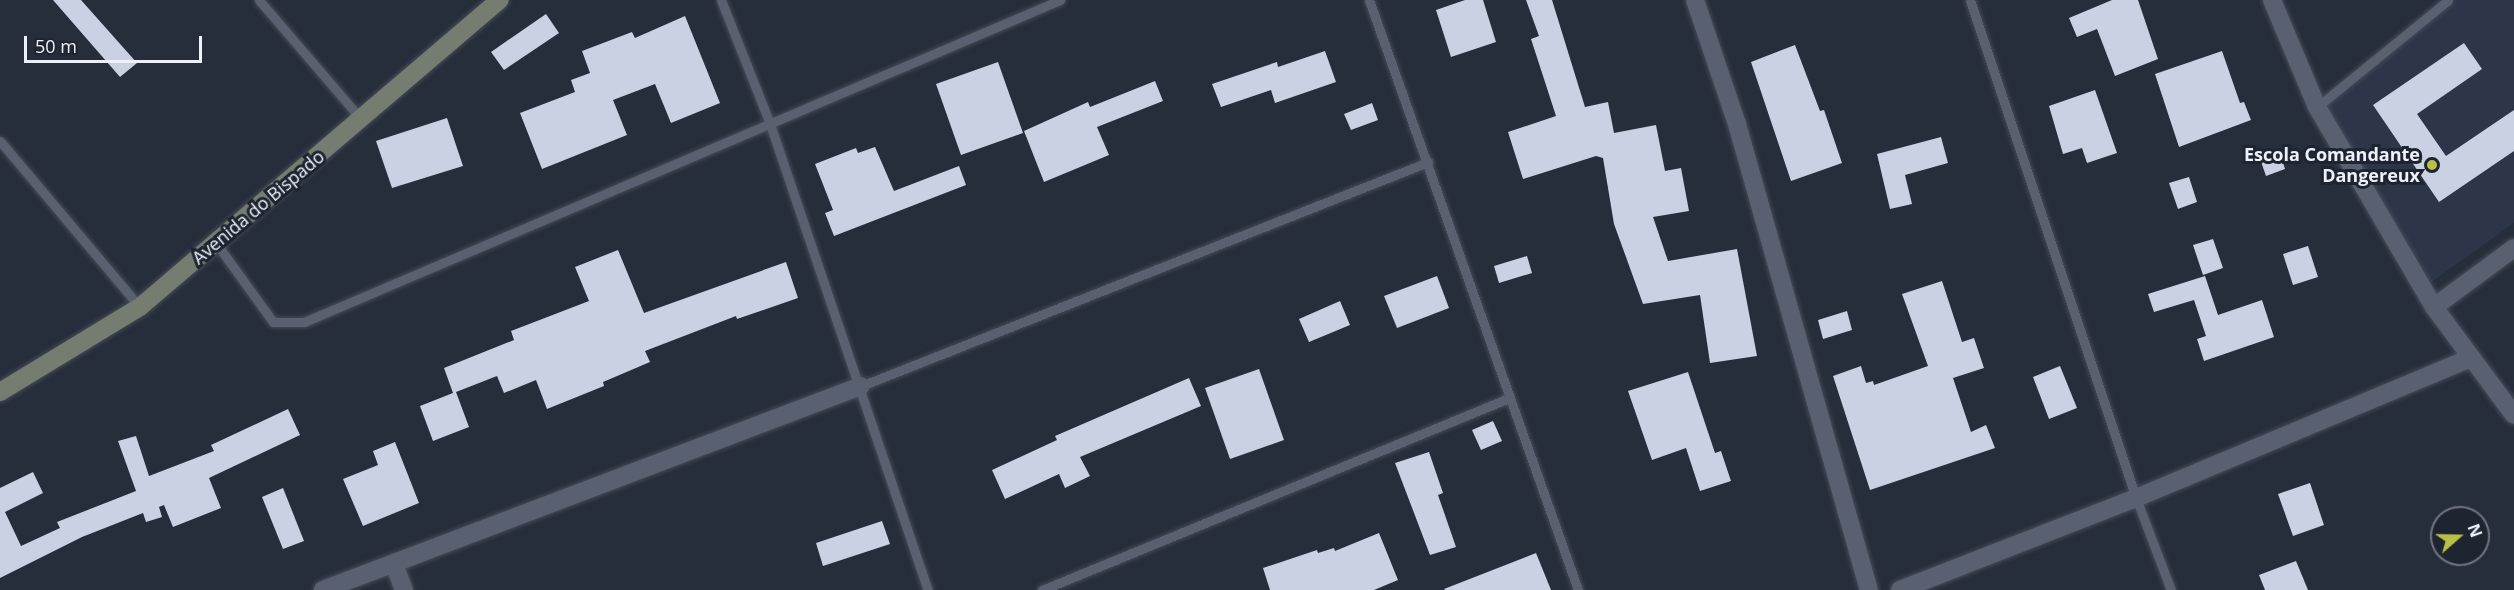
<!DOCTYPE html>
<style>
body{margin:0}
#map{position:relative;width:2514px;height:590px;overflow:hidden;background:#272e3b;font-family:"Open Sans",sans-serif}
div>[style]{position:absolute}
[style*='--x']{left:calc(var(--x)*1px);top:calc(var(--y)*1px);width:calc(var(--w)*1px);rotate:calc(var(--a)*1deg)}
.built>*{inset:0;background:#2d3649}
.building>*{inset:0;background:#c9d1e2}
.roads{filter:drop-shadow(0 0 2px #454b56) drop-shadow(0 0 2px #454b56)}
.lane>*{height:9px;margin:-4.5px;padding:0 4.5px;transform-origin:4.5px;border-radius:4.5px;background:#59606f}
.street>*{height:18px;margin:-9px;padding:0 9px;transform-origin:9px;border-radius:9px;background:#59606f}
.secondary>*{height:18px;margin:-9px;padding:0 9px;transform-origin:9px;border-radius:9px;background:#757c70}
.dots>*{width:16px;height:16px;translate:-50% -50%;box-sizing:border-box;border:3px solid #1e2430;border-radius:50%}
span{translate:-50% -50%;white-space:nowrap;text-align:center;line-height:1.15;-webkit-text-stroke:6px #1e2430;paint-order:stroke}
.poi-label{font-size:18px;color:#ecf1fa;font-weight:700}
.right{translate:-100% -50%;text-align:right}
.street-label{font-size:18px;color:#ecf1fa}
.north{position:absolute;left:2430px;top:506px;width:60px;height:60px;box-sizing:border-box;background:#1e2430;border:2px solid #707681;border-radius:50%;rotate:70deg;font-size:16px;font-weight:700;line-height:24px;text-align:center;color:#ecf1fa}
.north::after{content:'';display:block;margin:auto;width:21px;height:27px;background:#b8c146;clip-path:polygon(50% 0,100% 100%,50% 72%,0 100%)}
.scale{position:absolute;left:24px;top:36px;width:178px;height:27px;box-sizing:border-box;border:3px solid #ecf1fa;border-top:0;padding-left:8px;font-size:18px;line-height:21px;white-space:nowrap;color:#ecf1fa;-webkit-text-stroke:4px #1e2430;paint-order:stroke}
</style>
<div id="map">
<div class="built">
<div style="clip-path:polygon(2448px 0,2514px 0,2514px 223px,2423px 288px,2317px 107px)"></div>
</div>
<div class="building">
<div style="clip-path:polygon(53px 0,81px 0,137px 63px,120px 77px)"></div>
<div style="clip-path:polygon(1465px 0,1483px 0,1496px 42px,1451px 57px,1436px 10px)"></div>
<div style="clip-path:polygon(1526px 0,1552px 0,1585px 107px,1608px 102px,1614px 133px,1656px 125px,1665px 171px,1681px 168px,1689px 211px,1653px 217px,1668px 261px,1737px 249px,1757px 356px,1710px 363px,1700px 295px,1643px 304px,1614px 224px,1603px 158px,1596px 156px,1523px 179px,1508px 132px,1556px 116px,1531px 39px,1539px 36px)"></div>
<div style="clip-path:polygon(2112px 0,2138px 0,2158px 59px,2115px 76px,2097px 29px,2077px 37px,2069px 18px)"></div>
<div style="clip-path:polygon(546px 14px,559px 33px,504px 70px,491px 52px)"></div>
<div style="clip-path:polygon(685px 16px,720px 103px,671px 123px,655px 84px,613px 100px,627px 135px,542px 169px,520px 113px,575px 92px,571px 80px,590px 73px,582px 51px,632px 32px,635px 38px)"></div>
<div style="clip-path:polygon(2464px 43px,2482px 69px,2417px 114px,2446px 156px,2514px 110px,2514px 151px,2439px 202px,2373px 105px)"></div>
<div style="clip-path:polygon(1795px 45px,1820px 111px,1824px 110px,1842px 163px,1791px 181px,1751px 62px)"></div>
<div style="clip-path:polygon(1325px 51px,1336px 82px,1275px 103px,1271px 90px,1221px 107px,1212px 84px,1277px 62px,1278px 67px)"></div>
<div style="clip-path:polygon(2222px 51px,2240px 103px,2244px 102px,2251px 120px,2179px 147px,2155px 74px)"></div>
<div style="clip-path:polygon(998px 62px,1023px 133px,961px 155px,936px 84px)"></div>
<div style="clip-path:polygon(1155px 81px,1163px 101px,1097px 127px,1109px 155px,1044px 182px,1024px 131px,1088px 102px,1090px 107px)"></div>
<div style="clip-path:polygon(2095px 90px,2117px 153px,2087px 163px,2082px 148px,2063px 154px,2049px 106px)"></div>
<div style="clip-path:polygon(1372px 103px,1378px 120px,1351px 130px,1344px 114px)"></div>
<div style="clip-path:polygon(447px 118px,463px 166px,392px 188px,376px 141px)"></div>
<div style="clip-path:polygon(1941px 137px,1948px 163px,1905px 175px,1912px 204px,1890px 209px,1877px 154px)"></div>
<div style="clip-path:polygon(875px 147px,894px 191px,959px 166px,966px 185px,834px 236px,825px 213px,833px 210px,815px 164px,856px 148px,858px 153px)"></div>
<div style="clip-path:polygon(2279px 150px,2285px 169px,2266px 176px,2259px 156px)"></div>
<div style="clip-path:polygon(2189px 177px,2197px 202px,2178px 209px,2169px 183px)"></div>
<div style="clip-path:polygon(2213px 239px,2223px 268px,2203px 275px,2193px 245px)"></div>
<div style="clip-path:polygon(2308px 246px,2318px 277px,2293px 285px,2283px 254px)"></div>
<div style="clip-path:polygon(618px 250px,644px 313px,786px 262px,798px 298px,737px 319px,736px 316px,645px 351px,650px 362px,603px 382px,604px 386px,547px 409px,536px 380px,504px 393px,497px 376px,456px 392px,469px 427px,433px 441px,420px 406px,453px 393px,444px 368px,514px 340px,511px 331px,589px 301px,575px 267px)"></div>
<div style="clip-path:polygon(1527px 256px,1532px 273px,1499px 283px,1494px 266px)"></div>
<div style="clip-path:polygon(1437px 276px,1449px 308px,1397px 328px,1384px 296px)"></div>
<div style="clip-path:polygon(2205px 276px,2218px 315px,2262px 300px,2274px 337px,2204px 361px,2197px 339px,2206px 336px,2194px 300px,2154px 312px,2148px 294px)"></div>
<div style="clip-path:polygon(1942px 281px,1962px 342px,1974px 338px,1984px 368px,1953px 378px,1971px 432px,1986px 425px,1995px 448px,1870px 490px,1833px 376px,1861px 366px,1866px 383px,1873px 381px,1874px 385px,1928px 366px,1902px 294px)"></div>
<div style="clip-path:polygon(1340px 301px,1350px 325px,1309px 342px,1299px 319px)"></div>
<div style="clip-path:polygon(1847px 311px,1852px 330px,1823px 339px,1818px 320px)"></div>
<div style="clip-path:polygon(2060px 366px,2077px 408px,2049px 419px,2033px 377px)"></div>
<div style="clip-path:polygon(1259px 369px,1284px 440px,1230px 459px,1205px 388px)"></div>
<div style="clip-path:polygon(1688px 372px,1715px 453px,1721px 451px,1731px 481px,1700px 491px,1686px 448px,1652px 460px,1628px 391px)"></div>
<div style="clip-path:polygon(1189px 378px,1201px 406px,1080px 457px,1090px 476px,1065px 488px,1059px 474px,1005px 499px,992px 470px,1057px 440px,1055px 436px)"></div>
<div style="clip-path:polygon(288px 409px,300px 435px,209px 478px,221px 508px,173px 527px,164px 505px,159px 507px,162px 517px,146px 522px,143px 513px,82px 537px,0 578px,0 488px,33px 472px,43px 493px,5px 512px,21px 546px,60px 528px,57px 522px,136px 491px,118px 441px,136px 436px,149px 476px,214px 451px,211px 445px)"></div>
<div style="clip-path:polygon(1493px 421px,1502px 441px,1481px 450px,1472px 430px)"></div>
<div style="clip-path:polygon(395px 442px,419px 503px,363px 526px,343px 479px,378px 465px,373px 451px)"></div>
<div style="clip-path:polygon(1429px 452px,1443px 493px,1438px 495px,1456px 547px,1430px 555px,1395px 463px)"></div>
<div style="clip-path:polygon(2310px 483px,2324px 525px,2293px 536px,2278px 494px)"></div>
<div style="clip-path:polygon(283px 488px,304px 541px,283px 549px,262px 497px)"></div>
<div style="clip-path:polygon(882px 521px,890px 544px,823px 566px,816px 543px)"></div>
<div style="clip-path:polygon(1379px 533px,1398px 580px,1374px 590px,1270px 590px,1263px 568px,1317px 550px,1318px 553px,1334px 548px,1335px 551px)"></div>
<div style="clip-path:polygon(1536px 553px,1551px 590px,1445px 590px,1444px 589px)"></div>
<div style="clip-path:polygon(2296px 561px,2308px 590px,2265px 590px,2259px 575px)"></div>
</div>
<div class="roads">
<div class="lane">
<div style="--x:259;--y:0;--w:158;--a:49.4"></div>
<div style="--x:721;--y:0;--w:133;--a:68.4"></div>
<div style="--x:770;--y:124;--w:492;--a:71.3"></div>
<div style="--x:1369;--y:0;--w:626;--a:70.49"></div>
<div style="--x:1970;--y:0;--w:525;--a:71.57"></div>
<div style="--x:2136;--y:498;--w:98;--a:69.2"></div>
<div style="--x:2317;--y:107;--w:169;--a:-39.2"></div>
<div style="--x:0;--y:141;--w:217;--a:49.9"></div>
<div style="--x:216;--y:243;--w:97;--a:54.2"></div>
<div style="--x:273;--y:322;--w:31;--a:0"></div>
<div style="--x:304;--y:322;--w:822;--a:-23.07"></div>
<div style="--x:861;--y:386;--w:610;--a:-21.56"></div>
<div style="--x:1042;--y:590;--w:505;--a:-22.35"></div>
</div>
<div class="street">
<div style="--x:1695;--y:0;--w:131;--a:71.3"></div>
<div style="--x:1737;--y:124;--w:484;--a:74.2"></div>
<div style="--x:2272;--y:0;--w:116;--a:67.2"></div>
<div style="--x:2317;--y:107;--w:232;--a:59.7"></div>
<div style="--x:2434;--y:307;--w:134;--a:53.5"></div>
<div style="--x:2434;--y:307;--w:99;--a:-36.4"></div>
<div style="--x:394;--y:564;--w:28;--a:69"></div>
<div style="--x:323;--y:590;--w:575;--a:-20.77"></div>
<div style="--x:1900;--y:590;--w:253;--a:-21.3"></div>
<div style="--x:2136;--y:498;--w:362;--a:-22.7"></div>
</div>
<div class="secondary">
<div style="--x:0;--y:392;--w:164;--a:-31.3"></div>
<div style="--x:140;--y:307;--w:473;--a:-40.5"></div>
</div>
</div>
<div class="dots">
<div style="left:2432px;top:165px;background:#b8c146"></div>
</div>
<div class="poi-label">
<span class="right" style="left:2420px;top:165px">Escola Comandante<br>Dangereux</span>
</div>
<div class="street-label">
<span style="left:258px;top:207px;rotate:-40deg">Avenida do Bispado</span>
</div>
<div class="north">N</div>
<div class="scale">50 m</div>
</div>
